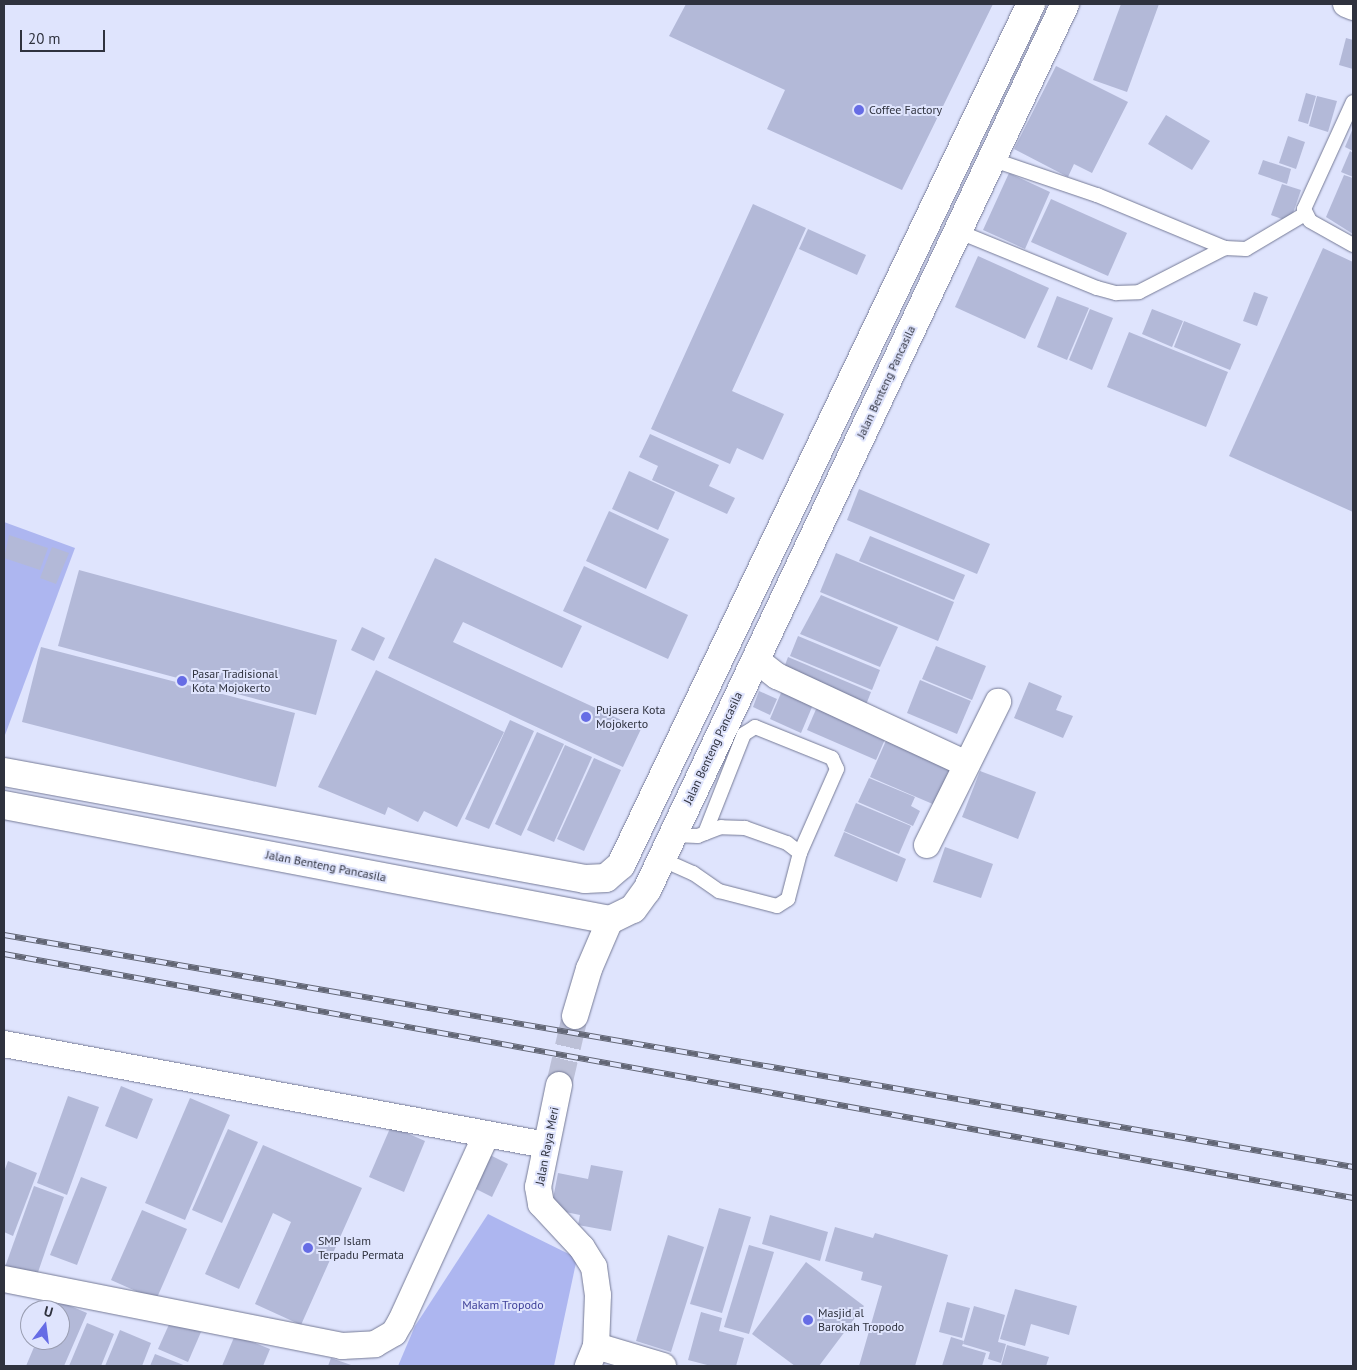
<!DOCTYPE html>
<style>
body{margin:0}
#map{position:relative;width:1357px;height:1370px;overflow:hidden;background:#dfe4fd;font-family:"PT Sans",sans-serif}
div>[style]{position:absolute}
[style*='--x']{left:calc(var(--x)*1px);top:calc(var(--y)*1px);width:calc(var(--w)*1px);rotate:calc(var(--a)*1deg)}
.green>*{inset:0;background:#adb6f0}
.building>*{inset:0;background:#b3b9d8}
.minor-tunnel>*{height:26px;margin-top:-13px;transform-origin:0;background:repeating-linear-gradient(90deg,#bcc0d7 0 26px,transparent 0 39px)}
.roads{filter:drop-shadow(0 0 1px #757a96) drop-shadow(0 0 1px #757a96)}
.service>*{height:14px;margin:-7px;padding:0 7px;transform-origin:7px;border-radius:7px;background:#fff}
.minor>*{height:26px;margin:-13px;padding:0 13px;transform-origin:13px;border-radius:13px;background:#fff}
.tertiary>*{height:28px;margin:-14px;padding:0 14px;transform-origin:14px;border-radius:14px;background:#fff}
.rail>*{height:5.5px;margin-top:-2.75px;transform-origin:0;background:repeating-linear-gradient(90deg,#dfe4fd 0 11px,#626675 0 22px);box-sizing:border-box;border-block:1px solid #626675}
.dots>*{width:14px;height:14px;translate:-50% -50%;box-sizing:border-box;border:2px solid #dfe4fd;border-radius:50%}
span{translate:-50% -50%;white-space:nowrap;text-align:center;line-height:1.15;-webkit-text-stroke:4px #dfe4fd;paint-order:stroke}
.poi-label{font-size:12px;color:#2f323e}
.left{translate:0 -50%;text-align:left}
.street-label{font-size:12px;color:#2f323e}
.park-label{font-size:12px;color:#3d3f98}
.frame{position:absolute;inset:0;border:5px solid #2f323e;pointer-events:none}
.north{position:absolute;left:20px;top:1300px;width:50px;height:50px;box-sizing:border-box;background:#dfe4fd;border:1px solid #999db1;border-radius:50%;rotate:15deg;font-size:14px;font-weight:700;line-height:20px;text-align:center;color:#2f323e}
.north::after{content:'';display:block;margin:auto;width:18px;height:22px;background:#666ce5;clip-path:polygon(50% 0,100% 100%,50% 72%,0 100%)}
.scale{position:absolute;left:20px;top:30px;width:85px;height:22px;box-sizing:border-box;border:2px solid #2f323e;border-top:0;padding-left:6px;font-size:15px;line-height:18px;white-space:nowrap;color:#2f323e;-webkit-text-stroke:4px #dfe4fd;paint-order:stroke}
</style>
<div id="map">
<div class="green">
<div style="clip-path:polygon(4px 522px,75px 548px,5px 735px,4px 735px)"></div>
<div style="clip-path:polygon(488px 1214px,577px 1258px,554px 1366px,398px 1366px,415px 1326px)"></div>
</div>
<div class="building">
<div style="clip-path:polygon(686px 4px,993px 4px,902px 190px,767px 129px,785px 90px,669px 36px)"></div>
<div style="clip-path:polygon(1121px 4px,1159px 4px,1127px 92px,1093px 80px)"></div>
<div style="clip-path:polygon(1346px 38px,1353px 40px,1353px 69px,1339px 65px)"></div>
<div style="clip-path:polygon(1056px 66px,1128px 102px,1092px 173px,1074px 164px,1068px 177px,1014px 149px)"></div>
<div style="clip-path:polygon(1306px 93px,1316px 96px,1308px 124px,1298px 121px)"></div>
<div style="clip-path:polygon(1317px 96px,1337px 101px,1328px 132px,1309px 126px)"></div>
<div style="clip-path:polygon(1166px 115px,1210px 141px,1192px 170px,1148px 144px)"></div>
<div style="clip-path:polygon(1353px 128px,1353px 151px,1345px 147px)"></div>
<div style="clip-path:polygon(1288px 136px,1305px 142px,1296px 169px,1279px 163px)"></div>
<div style="clip-path:polygon(1350px 151px,1353px 153px,1353px 177px,1341px 172px)"></div>
<div style="clip-path:polygon(1263px 160px,1291px 169px,1287px 184px,1258px 174px)"></div>
<div style="clip-path:polygon(1009px 173px,1050px 192px,1025px 249px,983px 230px)"></div>
<div style="clip-path:polygon(1344px 175px,1353px 178px,1353px 234px,1326px 217px)"></div>
<div style="clip-path:polygon(1282px 184px,1301px 190px,1290px 222px,1271px 215px)"></div>
<div style="clip-path:polygon(1051px 199px,1127px 233px,1108px 276px,1031px 242px)"></div>
<div style="clip-path:polygon(753px 204px,806px 228px,732px 391px,784px 414px,763px 460px,737px 448px,730px 464px,651px 429px)"></div>
<div style="clip-path:polygon(808px 229px,866px 255px,857px 275px,799px 249px)"></div>
<div style="clip-path:polygon(1323px 248px,1353px 262px,1353px 512px,1229px 456px)"></div>
<div style="clip-path:polygon(978px 256px,1049px 288px,1025px 339px,955px 307px)"></div>
<div style="clip-path:polygon(1254px 292px,1268px 297px,1257px 326px,1243px 321px)"></div>
<div style="clip-path:polygon(1057px 296px,1089px 308px,1067px 360px,1037px 347px)"></div>
<div style="clip-path:polygon(1090px 309px,1113px 318px,1092px 370px,1069px 360px)"></div>
<div style="clip-path:polygon(1152px 309px,1183px 321px,1172px 347px,1142px 334px)"></div>
<div style="clip-path:polygon(1184px 321px,1241px 344px,1230px 370px,1174px 347px)"></div>
<div style="clip-path:polygon(1129px 332px,1228px 372px,1206px 427px,1107px 387px)"></div>
<div style="clip-path:polygon(650px 434px,719px 465px,709px 486px,735px 498px,727px 514px,652px 480px,658px 466px,639px 457px)"></div>
<div style="clip-path:polygon(629px 471px,675px 492px,658px 530px,612px 509px)"></div>
<div style="clip-path:polygon(859px 489px,990px 544px,977px 574px,847px 520px)"></div>
<div style="clip-path:polygon(609px 511px,669px 539px,646px 589px,586px 561px)"></div>
<div style="clip-path:polygon(9px 535px,48px 548px,40px 570px,4px 558px)"></div>
<div style="clip-path:polygon(870px 536px,965px 575px,954px 600px,859px 561px)"></div>
<div style="clip-path:polygon(52px 547px,69px 553px,56px 584px,40px 578px)"></div>
<div style="clip-path:polygon(836px 553px,954px 602px,938px 641px,820px 592px)"></div>
<div style="clip-path:polygon(435px 558px,582px 626px,562px 668px,463px 622px,453px 642px,641px 729px,623px 767px,388px 658px)"></div>
<div style="clip-path:polygon(584px 566px,688px 615px,668px 659px,563px 611px)"></div>
<div style="clip-path:polygon(79px 570px,337px 640px,316px 715px,58px 646px)"></div>
<div style="clip-path:polygon(821px 595px,898px 627px,880px 667px,800px 634px)"></div>
<div style="clip-path:polygon(362px 627px,385px 638px,374px 661px,351px 650px)"></div>
<div style="clip-path:polygon(798px 636px,880px 670px,872px 690px,790px 656px)"></div>
<div style="clip-path:polygon(936px 646px,986px 666px,972px 700px,922px 679px)"></div>
<div style="clip-path:polygon(41px 647px,295px 713px,276px 787px,22px 722px)"></div>
<div style="clip-path:polygon(788px 657px,871px 692px,864px 710px,781px 676px)"></div>
<div style="clip-path:polygon(376px 670px,504px 732px,457px 827px,424px 811px,418px 822px,388px 807px,385px 815px,318px 787px)"></div>
<div style="clip-path:polygon(920px 680px,971px 701px,957px 734px,907px 713px)"></div>
<div style="clip-path:polygon(1029px 682px,1062px 696px,1056px 710px,1073px 716px,1063px 738px,1014px 718px)"></div>
<div style="clip-path:polygon(784px 686px,815px 700px,801px 733px,770px 719px)"></div>
<div style="clip-path:polygon(759px 691px,777px 699px,770px 715px,753px 707px)"></div>
<div style="clip-path:polygon(817px 707px,886px 737px,876px 760px,807px 730px)"></div>
<div style="clip-path:polygon(510px 720px,534px 731px,489px 829px,465px 819px)"></div>
<div style="clip-path:polygon(537px 732px,564px 744px,521px 836px,495px 824px)"></div>
<div style="clip-path:polygon(888px 736px,953px 764px,935px 805px,870px 777px)"></div>
<div style="clip-path:polygon(565px 745px,592px 757px,554px 842px,527px 830px)"></div>
<div style="clip-path:polygon(594px 758px,621px 770px,584px 851px,557px 839px)"></div>
<div style="clip-path:polygon(980px 771px,1036px 792px,1018px 839px,962px 817px)"></div>
<div style="clip-path:polygon(869px 778px,915px 797px,911px 806px,920px 811px,913px 826px,858px 802px)"></div>
<div style="clip-path:polygon(856px 803px,911px 826px,899px 854px,844px 831px)"></div>
<div style="clip-path:polygon(844px 832px,906px 859px,897px 882px,834px 856px)"></div>
<div style="clip-path:polygon(945px 847px,993px 864px,981px 898px,933px 882px)"></div>
<div style="clip-path:polygon(121px 1086px,153px 1099px,137px 1139px,105px 1126px)"></div>
<div style="clip-path:polygon(68px 1096px,99px 1107px,67px 1195px,37px 1183px)"></div>
<div style="clip-path:polygon(190px 1098px,230px 1115px,185px 1220px,145px 1203px)"></div>
<div style="clip-path:polygon(391px 1126px,425px 1141px,404px 1192px,369px 1177px)"></div>
<div style="clip-path:polygon(228px 1129px,258px 1142px,222px 1223px,192px 1210px)"></div>
<div style="clip-path:polygon(263px 1145px,362px 1188px,301px 1325px,255px 1304px,291px 1222px,273px 1213px,239px 1289px,205px 1274px)"></div>
<div style="clip-path:polygon(484px 1152px,508px 1164px,492px 1197px,468px 1185px)"></div>
<div style="clip-path:polygon(8px 1161px,37px 1173px,13px 1236px,4px 1232px,4px 1172px)"></div>
<div style="clip-path:polygon(591px 1165px,623px 1171px,611px 1231px,578px 1225px,580px 1215px,551px 1209px,558px 1173px,588px 1179px)"></div>
<div style="clip-path:polygon(81px 1177px,107px 1187px,77px 1265px,50px 1255px)"></div>
<div style="clip-path:polygon(34px 1186px,64px 1197px,36px 1278px,5px 1267px)"></div>
<div style="clip-path:polygon(719px 1208px,751px 1217px,722px 1313px,690px 1304px)"></div>
<div style="clip-path:polygon(142px 1210px,187px 1229px,156px 1300px,111px 1280px)"></div>
<div style="clip-path:polygon(770px 1215px,828px 1232px,820px 1261px,762px 1244px)"></div>
<div style="clip-path:polygon(835px 1227px,873px 1238px,875px 1233px,948px 1255px,915px 1366px,859px 1366px,882px 1286px,861px 1280px,863px 1272px,825px 1261px)"></div>
<div style="clip-path:polygon(668px 1235px,704px 1247px,671px 1352px,636px 1341px)"></div>
<div style="clip-path:polygon(749px 1245px,774px 1252px,749px 1334px,724px 1327px)"></div>
<div style="clip-path:polygon(806px 1262px,864px 1306px,819px 1366px,795px 1366px,752px 1334px)"></div>
<div style="clip-path:polygon(1015px 1289px,1077px 1306px,1069px 1335px,1031px 1324px,1025px 1346px,1000px 1339px)"></div>
<div style="clip-path:polygon(54px 1299px,87px 1313px,64px 1366px,26px 1366px,37px 1340px,60px 1340px,60px 1310px,50px 1310px)"></div>
<div style="clip-path:polygon(947px 1302px,970px 1308px,962px 1338px,939px 1332px)"></div>
<div style="clip-path:polygon(974px 1306px,1005px 1315px,998px 1342px,1006px 1344px,1001px 1363px,988px 1359px,990px 1352px,963px 1344px)"></div>
<div style="clip-path:polygon(701px 1312px,722px 1318px,719px 1331px,744px 1338px,736px 1366px,711px 1366px,688px 1360px)"></div>
<div style="clip-path:polygon(171px 1320px,201px 1332px,188px 1362px,158px 1349px)"></div>
<div style="clip-path:polygon(87px 1323px,114px 1334px,101px 1366px,69px 1366px)"></div>
<div style="clip-path:polygon(120px 1330px,151px 1343px,142px 1366px,105px 1366px)"></div>
<div style="clip-path:polygon(235px 1335px,270px 1349px,263px 1366px,222px 1366px)"></div>
<div style="clip-path:polygon(951px 1337px,964px 1341px,962px 1346px,986px 1353px,982px 1366px,942px 1366px)"></div>
<div style="clip-path:polygon(1007px 1345px,1049px 1357px,1046px 1366px,1001px 1366px)"></div>
<div style="clip-path:polygon(155px 1354px,186px 1366px,150px 1366px)"></div>
<div style="clip-path:polygon(331px 1358px,354px 1366px,328px 1366px)"></div>
</div>
<div class="minor-tunnel">
<div style="--x:559;--y:1085;--w:71;--a:-76.9"></div>
</div>
<div class="roads">
<div class="service">
<div style="--x:1353;--y:102;--w:118;--a:114.6"></div>
<div style="--x:1304;--y:209;--w:13;--a:63"></div>
<div style="--x:1310;--y:221;--w:49;--a:29.2"></div>
<div style="--x:991;--y:159;--w:112;--a:18.8"></div>
<div style="--x:1097;--y:195;--w:139;--a:22.5"></div>
<div style="--x:1225;--y:248;--w:21;--a:3"></div>
<div style="--x:1246;--y:249;--w:69;--a:-30.7"></div>
<div style="--x:957;--y:231;--w:151;--a:22.2"></div>
<div style="--x:1097;--y:288;--w:20;--a:15"></div>
<div style="--x:1116;--y:293;--w:23;--a:-2"></div>
<div style="--x:1139;--y:292;--w:97;--a:-27.1"></div>
<div style="--x:705;--y:833;--w:106;--a:-68.5"></div>
<div style="--x:744;--y:734;--w:13;--a:-32"></div>
<div style="--x:755;--y:727;--w:83;--a:21.9"></div>
<div style="--x:832;--y:758;--w:12;--a:66"></div>
<div style="--x:837;--y:769;--w:92;--a:113.8"></div>
<div style="--x:661;--y:859;--w:35;--a:24"></div>
<div style="--x:693;--y:873;--w:32;--a:35"></div>
<div style="--x:719;--y:891;--w:60;--a:14.5"></div>
<div style="--x:777;--y:906;--w:13;--a:-32"></div>
<div style="--x:788;--y:899;--w:48;--a:-75.4"></div>
<div style="--x:800;--y:853;--w:16;--a:-142"></div>
<div style="--x:787;--y:843;--w:45;--a:-160.3"></div>
<div style="--x:745;--y:828;--w:24;--a:-178"></div>
<div style="--x:721;--y:827;--w:25;--a:159"></div>
<div style="--x:698;--y:836;--w:25;--a:-178"></div>
</div>
<div class="minor">
<div style="--x:1346;--y:4;--w:8;--a:23"></div>
<div style="--x:755;--y:659;--w:28;--a:38"></div>
<div style="--x:777;--y:676;--w:209;--a:24.9"></div>
<div style="--x:927;--y:845;--w:160;--a:-63.6"></div>
<div style="--x:575;--y:1016;--w:49;--a:-73.4"></div>
<div style="--x:589;--y:969;--w:53;--a:-66.8"></div>
<div style="--x:4;--y:1044;--w:551;--a:10.56"></div>
<div style="--x:559;--y:1085;--w:104;--a:101.6"></div>
<div style="--x:538;--y:1187;--w:17;--a:80"></div>
<div style="--x:541;--y:1204;--w:60;--a:47"></div>
<div style="--x:582;--y:1248;--w:22;--a:58"></div>
<div style="--x:594;--y:1267;--w:28;--a:82"></div>
<div style="--x:598;--y:1295;--w:51;--a:92.2"></div>
<div style="--x:596;--y:1346;--w:22;--a:112"></div>
<div style="--x:4;--y:1279;--w:345;--a:11.2"></div>
<div style="--x:342;--y:1346;--w:33;--a:-3"></div>
<div style="--x:375;--y:1344;--w:22;--a:-30"></div>
<div style="--x:394;--y:1333;--w:14;--a:-60"></div>
<div style="--x:401;--y:1321;--w:205;--a:-65.4"></div>
<div style="--x:596;--y:1346;--w:70;--a:16.6"></div>
</div>
<div class="tertiary">
<div style="--x:4;--y:772;--w:591;--a:10.43"></div>
<div style="--x:585;--y:879;--w:21;--a:-3"></div>
<div style="--x:606;--y:878;--w:20;--a:-41"></div>
<div style="--x:621;--y:865;--w:954;--a:-64.54"></div>
<div style="--x:4;--y:805;--w:617;--a:10.75"></div>
<div style="--x:610;--y:920;--w:25;--a:-26"></div>
<div style="--x:633;--y:909;--w:24;--a:-54"></div>
<div style="--x:647;--y:890;--w:980;--a:-64.74"></div>
</div>
</div>
<div class="rail">
<div style="--x:4;--y:935;--w:1369;--a:9.76"></div>
<div style="--x:4;--y:954;--w:1371;--a:10.25"></div>
</div>
<div class="dots">
<div style="left:859px;top:110px;background:#666ce5"></div>
<div style="left:182px;top:681px;background:#666ce5"></div>
<div style="left:586px;top:717px;background:#666ce5"></div>
<div style="left:308px;top:1248px;background:#666ce5"></div>
<div style="left:808px;top:1320px;background:#666ce5"></div>
</div>
<div class="poi-label">
<span class="left" style="left:869px;top:110px">Coffee Factory</span>
<span class="left" style="left:192px;top:681px">Pasar Tradisional<br>Kota Mojokerto</span>
<span class="left" style="left:596px;top:717px">Pujasera Kota<br>Mojokerto</span>
<span class="left" style="left:318px;top:1248px">SMP Islam<br>Terpadu Permata</span>
<span class="left" style="left:818px;top:1320px">Masjid al<br>Barokah Tropodo</span>
</div>
<div class="street-label">
<span style="left:886px;top:382px;rotate:-65deg">Jalan Benteng Pancasila</span>
<span style="left:713px;top:748px;rotate:-65deg">Jalan Benteng Pancasila</span>
<span style="left:326px;top:866px;rotate:11deg">Jalan Benteng Pancasila</span>
<span style="left:547px;top:1146px;rotate:-79deg">Jalan Raya Meri</span>
</div>
<div class="park-label">
<span style="left:503px;top:1305px">Makam Tropodo</span>
</div>
<div class="frame"></div>
<div class="north">U</div>
<div class="scale">20 m</div>
</div>
